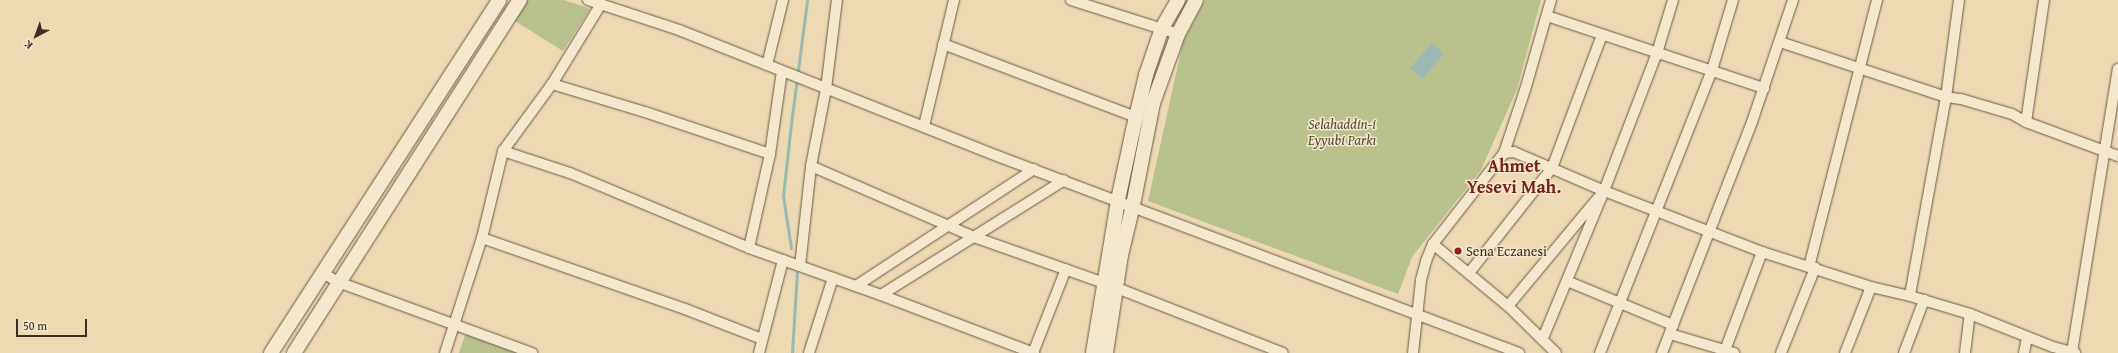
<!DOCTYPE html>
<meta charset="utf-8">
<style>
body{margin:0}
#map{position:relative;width:2118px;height:353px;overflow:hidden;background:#eddab2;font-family:"Gentium Book Plus",serif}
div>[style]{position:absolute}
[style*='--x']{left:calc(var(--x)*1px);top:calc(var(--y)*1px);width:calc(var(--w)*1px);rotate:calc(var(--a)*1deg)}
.green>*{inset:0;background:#b8c08c}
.water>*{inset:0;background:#9cb8b5}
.stream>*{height:3px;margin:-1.5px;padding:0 1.5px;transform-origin:1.5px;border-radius:1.5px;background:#9cb8b5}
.roads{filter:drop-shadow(0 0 1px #6a5848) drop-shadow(0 0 1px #6a5848)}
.street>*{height:10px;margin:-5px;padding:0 5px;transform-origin:5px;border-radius:5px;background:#f3e7cd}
.secondary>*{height:14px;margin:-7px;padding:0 7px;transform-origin:7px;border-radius:7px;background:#f3e7cd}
.dots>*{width:11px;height:11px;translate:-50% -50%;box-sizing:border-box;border:2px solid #f3e7cd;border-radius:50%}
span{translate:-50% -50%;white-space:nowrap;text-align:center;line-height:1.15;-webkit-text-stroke:3px #f3e7cd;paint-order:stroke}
.park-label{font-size:14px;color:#564a3a;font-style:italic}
.poi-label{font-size:14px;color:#3e2d25}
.left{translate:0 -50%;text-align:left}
.district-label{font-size:18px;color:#7a1f14;font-weight:700}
.north{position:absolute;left:16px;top:16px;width:40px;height:40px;-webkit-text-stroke:3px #f3e7cd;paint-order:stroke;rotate:221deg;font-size:11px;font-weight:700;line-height:16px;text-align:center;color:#3e2d25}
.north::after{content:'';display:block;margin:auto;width:14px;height:18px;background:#3e2d25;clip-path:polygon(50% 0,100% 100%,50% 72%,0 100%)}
.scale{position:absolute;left:16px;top:319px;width:71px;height:18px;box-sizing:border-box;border:2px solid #3e2d25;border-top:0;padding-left:5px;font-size:12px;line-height:14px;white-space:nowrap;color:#3e2d25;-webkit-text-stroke:3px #f3e7cd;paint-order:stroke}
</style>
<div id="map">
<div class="green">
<div style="clip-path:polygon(528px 0,564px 0,590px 9px,563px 51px,515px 21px)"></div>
<div style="clip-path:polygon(1205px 0,1541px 0,1517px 89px,1481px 170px,1412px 257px,1398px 294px,1148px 201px,1183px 42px)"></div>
<div style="clip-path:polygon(466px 332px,522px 353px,459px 353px)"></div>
</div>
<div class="water">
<div style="clip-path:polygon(1432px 43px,1444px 54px,1422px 79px,1410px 68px)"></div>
</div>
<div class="stream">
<div style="--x:791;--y:248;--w:53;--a:-98.7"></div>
<div style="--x:783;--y:196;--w:72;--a:-83.7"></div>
<div style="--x:791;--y:124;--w:125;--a:-82.6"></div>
<div style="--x:792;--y:353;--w:81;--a:-86.5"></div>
</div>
<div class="roads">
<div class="street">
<div style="--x:588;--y:0;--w:96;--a:18.2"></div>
<div style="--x:679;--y:30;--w:345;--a:21.6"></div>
<div style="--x:1000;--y:157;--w:555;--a:20.69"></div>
<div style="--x:1071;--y:0;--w:112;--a:17.6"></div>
<div style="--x:1959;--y:0;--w:98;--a:97.6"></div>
<div style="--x:1946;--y:97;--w:15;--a:8"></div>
<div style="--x:1961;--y:99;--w:53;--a:16.4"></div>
<div style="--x:2012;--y:114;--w:16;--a:30"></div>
<div style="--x:2026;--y:122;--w:98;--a:20.3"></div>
<div style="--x:1547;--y:16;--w:229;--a:18.4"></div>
<div style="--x:1780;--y:42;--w:175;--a:18.3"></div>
<div style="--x:1946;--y:97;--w:202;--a:100.3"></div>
<div style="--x:943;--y:44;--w:206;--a:20.7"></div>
<div style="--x:767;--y:65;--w:67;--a:-76.2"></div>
<div style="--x:552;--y:84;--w:97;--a:16.8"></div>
<div style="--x:645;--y:112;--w:132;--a:18.6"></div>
<div style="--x:2026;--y:122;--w:123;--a:-81.6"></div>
<div style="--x:924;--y:126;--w:130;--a:-76.6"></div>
<div style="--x:503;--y:151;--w:71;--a:18.2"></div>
<div style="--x:570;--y:173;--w:194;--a:22.7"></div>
<div style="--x:749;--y:248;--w:140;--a:19.6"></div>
<div style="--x:881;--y:295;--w:164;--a:20.8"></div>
<div style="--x:1504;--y:153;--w:10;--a:-6"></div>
<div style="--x:1514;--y:152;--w:98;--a:23.4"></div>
<div style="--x:1604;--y:191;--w:169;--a:21.1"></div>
<div style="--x:1762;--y:252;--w:114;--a:17.8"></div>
<div style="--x:1871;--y:287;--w:40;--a:13"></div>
<div style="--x:1910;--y:296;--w:63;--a:16.7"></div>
<div style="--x:1970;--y:314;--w:89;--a:21.7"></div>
<div style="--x:2053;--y:347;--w:23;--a:15"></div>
<div style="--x:811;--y:166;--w:178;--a:23.5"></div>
<div style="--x:974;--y:237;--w:138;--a:19.5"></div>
<div style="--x:482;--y:238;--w:215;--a:19.3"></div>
<div style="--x:685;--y:309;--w:83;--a:21.3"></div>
<div style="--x:1433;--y:244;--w:97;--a:39.6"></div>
<div style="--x:1508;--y:306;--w:67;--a:44.4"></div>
<div style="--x:749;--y:248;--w:96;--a:-77.4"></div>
<div style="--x:770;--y:154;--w:84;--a:-81.8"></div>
<div style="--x:800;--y:266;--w:101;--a:-83.7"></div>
<div style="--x:811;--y:166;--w:78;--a:-79"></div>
<div style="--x:826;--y:89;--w:90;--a:-83"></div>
<div style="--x:1809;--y:267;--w:276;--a:-75.7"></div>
<div style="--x:323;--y:273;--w:17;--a:31"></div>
<div style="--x:338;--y:282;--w:207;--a:20.1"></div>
<div style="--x:1469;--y:273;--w:134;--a:-51.7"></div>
<div style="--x:1552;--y:168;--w:142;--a:-69.4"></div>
<div style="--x:1567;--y:281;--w:115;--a:22.5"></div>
<div style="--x:856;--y:286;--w:213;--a:-33.3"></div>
<div style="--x:1117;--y:288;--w:178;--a:21.4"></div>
<div style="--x:881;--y:295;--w:216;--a:-32.1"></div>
<div style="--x:1508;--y:306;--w:141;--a:-50.2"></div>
<div style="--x:1670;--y:334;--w:67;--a:16.5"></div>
<div style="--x:1543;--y:338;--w:159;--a:-67.5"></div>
<div style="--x:1604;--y:191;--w:148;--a:-69"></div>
<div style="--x:1657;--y:53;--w:55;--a:-73.2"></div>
<div style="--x:2072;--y:352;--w:287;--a:-80.8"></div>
<div style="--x:445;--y:353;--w:121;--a:-72.2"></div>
<div style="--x:482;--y:238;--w:89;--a:-76.4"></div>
<div style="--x:503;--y:151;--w:83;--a:-53.8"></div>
<div style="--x:552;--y:84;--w:94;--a:-58.5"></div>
<div style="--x:759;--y:353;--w:96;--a:-75.5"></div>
<div style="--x:809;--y:353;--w:79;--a:-72.3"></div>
<div style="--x:1033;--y:353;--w:90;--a:-68.6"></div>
<div style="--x:1413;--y:353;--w:73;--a:-83.7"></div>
<div style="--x:1421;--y:280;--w:20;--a:-75"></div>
<div style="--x:1426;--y:261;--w:18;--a:-68"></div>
<div style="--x:1433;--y:244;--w:115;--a:-52"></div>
<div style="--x:1504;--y:153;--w:66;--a:-71.6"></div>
<div style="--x:1525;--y:90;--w:94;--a:-73.9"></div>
<div style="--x:1600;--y:353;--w:304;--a:-68.4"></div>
<div style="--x:1712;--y:70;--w:73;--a:-73.3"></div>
<div style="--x:1662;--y:353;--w:248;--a:-68.7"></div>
<div style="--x:1752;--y:122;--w:129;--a:-71.4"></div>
<div style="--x:1724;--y:353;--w:108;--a:-69.4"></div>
<div style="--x:1781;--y:353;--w:92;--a:-68.2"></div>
<div style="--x:1845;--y:353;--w:71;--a:-68.5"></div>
<div style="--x:1904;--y:353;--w:57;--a:-69.3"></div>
<div style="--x:1965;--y:353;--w:39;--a:-83"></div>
<div style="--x:2024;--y:353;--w:16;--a:-79"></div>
</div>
<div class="secondary">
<div style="--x:271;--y:353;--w:420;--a:-57.1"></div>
<div style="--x:294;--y:353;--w:419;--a:-57.4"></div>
<div style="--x:1093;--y:353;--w:155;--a:-80.7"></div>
<div style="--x:1118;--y:200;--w:72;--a:-77.9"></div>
<div style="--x:1133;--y:130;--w:57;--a:-76.7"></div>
<div style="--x:1146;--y:75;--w:50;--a:-71.2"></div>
<div style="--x:1162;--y:28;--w:32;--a:-60"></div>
<div style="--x:1106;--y:353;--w:99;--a:-81.3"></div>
<div style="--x:1121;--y:255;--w:51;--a:-76.5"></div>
<div style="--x:1133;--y:205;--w:104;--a:-78.9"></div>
<div style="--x:1153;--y:103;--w:73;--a:-70.1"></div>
<div style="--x:1178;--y:34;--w:38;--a:-62"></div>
</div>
</div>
<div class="dots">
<div style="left:1458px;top:251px;background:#8f2418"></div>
</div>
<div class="park-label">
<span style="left:1342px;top:132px">Selahaddin-i<br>Eyyubi Parkı</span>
</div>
<div class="poi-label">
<span class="left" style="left:1466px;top:251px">Sena Eczanesi</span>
</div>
<div class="district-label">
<span style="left:1514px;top:177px">Ahmet<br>Yesevi Mah.</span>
</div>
<div class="north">K</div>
<div class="scale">50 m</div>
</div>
